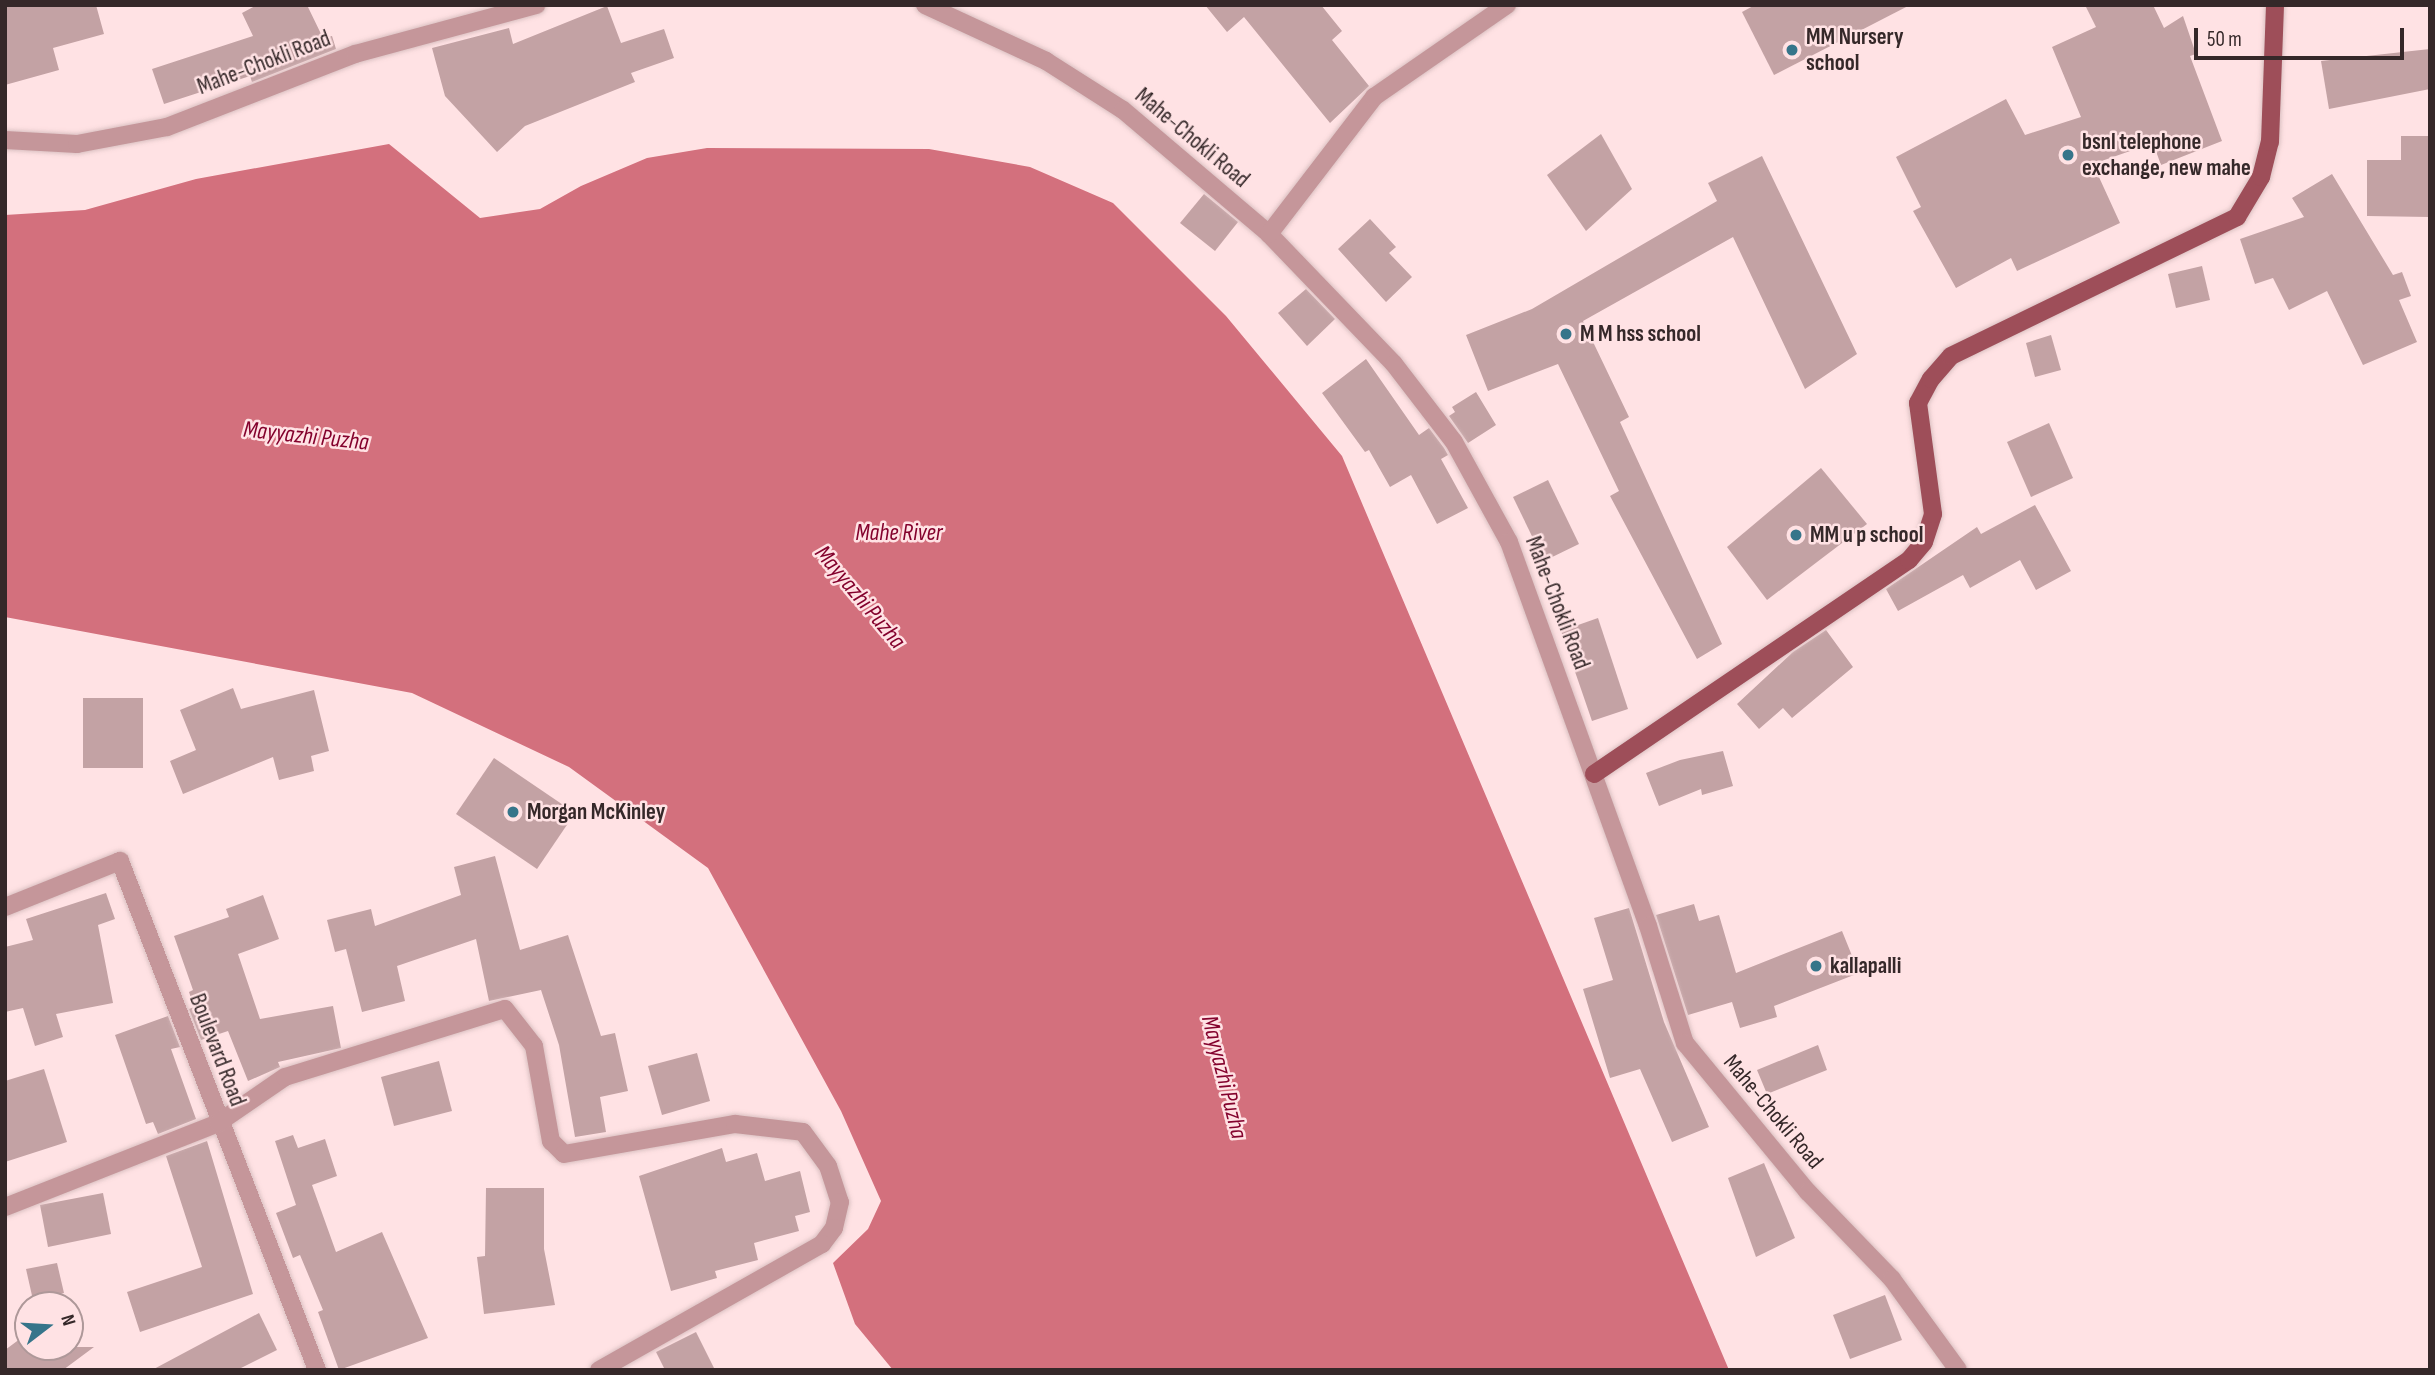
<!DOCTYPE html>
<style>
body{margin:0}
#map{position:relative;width:2435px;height:1375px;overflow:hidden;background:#ffe2e4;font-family:"Sofia Sans Condensed",sans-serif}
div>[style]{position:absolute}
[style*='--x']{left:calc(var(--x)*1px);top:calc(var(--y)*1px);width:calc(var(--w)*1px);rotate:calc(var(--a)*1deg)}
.water>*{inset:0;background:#d3707d}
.building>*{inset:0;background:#c3a2a4}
.roads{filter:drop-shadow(0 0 2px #dbc1c2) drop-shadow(0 0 2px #dbc1c2)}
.minor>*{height:18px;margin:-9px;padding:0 9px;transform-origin:9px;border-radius:9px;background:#c5969a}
.major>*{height:18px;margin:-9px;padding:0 9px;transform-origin:9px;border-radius:9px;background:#9e4e59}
.dots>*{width:19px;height:19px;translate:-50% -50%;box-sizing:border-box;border:4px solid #ffe2e4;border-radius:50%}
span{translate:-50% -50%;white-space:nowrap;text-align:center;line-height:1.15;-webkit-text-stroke:5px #ffe2e4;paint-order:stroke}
.poi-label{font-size:23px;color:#352829;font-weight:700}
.left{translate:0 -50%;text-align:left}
.street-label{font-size:23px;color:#352829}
.water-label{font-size:24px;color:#84022d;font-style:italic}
.frame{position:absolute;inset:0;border:7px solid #352829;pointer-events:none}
.north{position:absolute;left:14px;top:1291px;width:70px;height:70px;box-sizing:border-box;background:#ffe2e4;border:2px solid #ae9899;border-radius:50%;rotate:73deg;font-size:19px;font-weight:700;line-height:28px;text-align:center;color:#352829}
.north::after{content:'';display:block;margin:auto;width:24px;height:32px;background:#36758a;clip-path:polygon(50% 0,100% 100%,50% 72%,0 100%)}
.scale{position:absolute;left:2194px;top:28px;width:210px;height:32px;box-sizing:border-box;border:4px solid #352829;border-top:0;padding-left:9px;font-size:21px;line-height:24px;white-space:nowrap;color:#352829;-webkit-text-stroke:5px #ffe2e4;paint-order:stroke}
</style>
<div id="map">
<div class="water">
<div style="clip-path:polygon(389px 144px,480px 218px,540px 209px,581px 186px,647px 158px,707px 148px,929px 149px,1030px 167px,1113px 203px,1226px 316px,1342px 456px,1729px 1370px,893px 1370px,855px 1324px,833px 1263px,868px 1229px,881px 1201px,841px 1111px,708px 868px,569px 767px,412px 693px,5px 617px,5px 215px,85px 210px,196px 179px)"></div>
</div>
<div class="building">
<div style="clip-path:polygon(5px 5px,96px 5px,104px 34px,53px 48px,59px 70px,5px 85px)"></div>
<div style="clip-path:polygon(257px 5px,307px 5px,323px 38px,332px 36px,336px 49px,252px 82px,250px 76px,164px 104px,152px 69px,253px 36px,242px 13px)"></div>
<div style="clip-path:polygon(1205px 5px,1321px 5px,1342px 31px,1332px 40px,1369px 86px,1330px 123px,1244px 17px,1227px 32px)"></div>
<div style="clip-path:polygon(1755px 5px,1910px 5px,1774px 75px,1742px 12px)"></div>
<div style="clip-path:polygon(2085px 5px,2153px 5px,2164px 28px,2183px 16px,2196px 54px,2190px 56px,2222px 141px,2161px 165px,2153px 143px,2093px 164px,2120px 223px,2017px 271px,2011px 258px,1956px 288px,1913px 211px,1921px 207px,1896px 157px,2006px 99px,2025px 135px,2081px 117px,2052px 47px,2096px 27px)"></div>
<div style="clip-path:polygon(607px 6px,621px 43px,664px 29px,674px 58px,631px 73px,635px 82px,525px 126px,497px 152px,445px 96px,432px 48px,509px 28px,513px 44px)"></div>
<div style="clip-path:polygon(2430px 49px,2430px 89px,2329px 109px,2321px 61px)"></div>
<div style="clip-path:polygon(1601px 134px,1632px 189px,1586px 231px,1547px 175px)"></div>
<div style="clip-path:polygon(2401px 136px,2430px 136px,2429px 217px,2367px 216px,2367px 160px,2401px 160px)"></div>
<div style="clip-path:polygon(1762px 156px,1857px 354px,1805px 389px,1733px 237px,1583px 321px,1629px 417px,1620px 422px,1722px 644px,1697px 659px,1610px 496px,1619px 491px,1558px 364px,1488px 391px,1466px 335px,1532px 309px,1717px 201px,1708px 183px)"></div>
<div style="clip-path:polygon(2332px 174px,2393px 275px,2402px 272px,2411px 296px,2399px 300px,2417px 342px,2363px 365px,2327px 291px,2289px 310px,2273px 278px,2255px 284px,2240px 239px,2304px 217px,2292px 198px)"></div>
<div style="clip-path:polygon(1204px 194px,1238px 222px,1215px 251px,1180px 223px)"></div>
<div style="clip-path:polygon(1370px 219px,1396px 247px,1389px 253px,1412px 277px,1386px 302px,1338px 249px)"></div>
<div style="clip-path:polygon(2202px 266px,2210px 300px,2176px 308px,2168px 274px)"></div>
<div style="clip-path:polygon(1306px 289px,1335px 319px,1307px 346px,1278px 313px)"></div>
<div style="clip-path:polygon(2051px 335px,2061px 370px,2035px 377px,2026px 343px)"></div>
<div style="clip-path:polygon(1366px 359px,1419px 435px,1429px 428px,1444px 448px,1448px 455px,1441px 459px,1468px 508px,1437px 524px,1411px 475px,1390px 487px,1369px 450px,1365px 452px,1322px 393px)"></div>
<div style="clip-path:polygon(1476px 392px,1496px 425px,1468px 443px,1449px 416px,1455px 412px,1452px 407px)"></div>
<div style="clip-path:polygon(2049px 423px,2073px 478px,2031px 497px,2007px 442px)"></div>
<div style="clip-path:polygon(1821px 468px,1867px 524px,1767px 600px,1727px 547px)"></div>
<div style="clip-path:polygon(1548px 480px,1579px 544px,1544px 561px,1513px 497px)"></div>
<div style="clip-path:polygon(2035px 505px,2071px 571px,2036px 590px,2020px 560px,1970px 588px,1963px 575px,1898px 611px,1886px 589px,1977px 527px,1981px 534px)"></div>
<div style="clip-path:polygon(1598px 618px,1628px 709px,1592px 721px,1561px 631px)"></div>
<div style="clip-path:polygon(1826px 630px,1853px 667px,1792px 718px,1783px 708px,1759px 729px,1737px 704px,1793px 652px)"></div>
<div style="clip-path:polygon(233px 688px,241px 709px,314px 690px,329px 751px,311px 756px,314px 771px,279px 780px,273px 757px,183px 794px,170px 761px,196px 750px,180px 710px)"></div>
<div style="clip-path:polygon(83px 698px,143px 698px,143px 768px,83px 768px)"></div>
<div style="clip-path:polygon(1723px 751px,1733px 786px,1702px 795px,1701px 789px,1659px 806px,1646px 773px,1680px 760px)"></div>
<div style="clip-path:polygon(494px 758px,575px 813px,537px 869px,456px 814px)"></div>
<div style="clip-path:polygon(495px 856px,520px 950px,568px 935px,601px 1036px,615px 1033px,628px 1091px,600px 1097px,606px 1132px,575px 1137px,559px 1045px,541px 990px,489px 1001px,476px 939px,397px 966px,405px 1001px,362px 1012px,346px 949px,335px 952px,327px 920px,371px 909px,375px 926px,461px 895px,454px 867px)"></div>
<div style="clip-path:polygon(106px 893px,115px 919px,98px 925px,113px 1003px,56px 1014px,63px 1037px,35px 1046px,23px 1008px,5px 1012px,5px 947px,33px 940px,26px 919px)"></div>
<div style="clip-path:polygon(263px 895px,279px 939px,238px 954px,260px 1019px,333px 1006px,341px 1048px,278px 1062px,280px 1067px,248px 1081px,228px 1031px,201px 1040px,189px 1009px,194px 1007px,189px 992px,193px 990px,174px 936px,229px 917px,226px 909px)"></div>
<div style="clip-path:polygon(1694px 904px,1699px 921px,1719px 915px,1736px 973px,1842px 931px,1859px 973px,1774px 1006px,1777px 1017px,1740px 1028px,1732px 1002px,1688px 1015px,1656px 915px)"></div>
<div style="clip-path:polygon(1629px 908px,1664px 1022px,1709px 1127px,1672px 1142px,1640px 1069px,1610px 1078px,1583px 989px,1613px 980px,1594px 918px)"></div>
<div style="clip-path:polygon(168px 1016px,180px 1047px,171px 1049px,196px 1119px,158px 1134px,153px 1122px,146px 1124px,115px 1035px)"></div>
<div style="clip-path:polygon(1818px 1045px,1827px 1070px,1767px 1094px,1757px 1070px)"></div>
<div style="clip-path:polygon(697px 1053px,710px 1101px,662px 1115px,648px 1066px)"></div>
<div style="clip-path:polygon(439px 1061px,452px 1111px,394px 1126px,381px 1077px)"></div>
<div style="clip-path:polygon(44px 1069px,67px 1142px,5px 1162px,5px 1081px)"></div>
<div style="clip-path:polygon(293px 1135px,298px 1148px,325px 1139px,337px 1176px,312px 1185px,336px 1252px,382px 1232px,428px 1338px,339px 1370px,318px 1312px,323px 1310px,300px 1255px,293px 1258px,276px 1213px,296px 1205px,275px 1141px)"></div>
<div style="clip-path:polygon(207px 1141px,253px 1294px,140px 1332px,127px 1292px,202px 1267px,166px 1156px)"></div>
<div style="clip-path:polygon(722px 1148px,726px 1162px,757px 1153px,765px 1181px,800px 1171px,810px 1212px,795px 1216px,799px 1231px,754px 1243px,758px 1260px,715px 1271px,717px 1278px,671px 1291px,639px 1176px)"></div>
<div style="clip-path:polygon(1764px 1163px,1795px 1238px,1756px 1257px,1728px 1178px)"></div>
<div style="clip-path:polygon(486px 1188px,544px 1188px,544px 1249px,555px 1305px,484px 1314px,477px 1257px,485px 1256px)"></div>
<div style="clip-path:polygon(103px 1193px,111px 1234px,48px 1247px,40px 1205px)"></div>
<div style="clip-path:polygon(57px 1263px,64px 1293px,33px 1300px,26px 1269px)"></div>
<div style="clip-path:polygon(1885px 1295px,1902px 1340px,1850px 1359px,1833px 1315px)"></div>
<div style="clip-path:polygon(259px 1313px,277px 1350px,237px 1370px,152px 1370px)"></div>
<div style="clip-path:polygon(696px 1332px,715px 1370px,665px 1370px,656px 1352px)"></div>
<div style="clip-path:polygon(28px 1333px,28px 1347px,94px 1347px,63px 1370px,5px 1370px,5px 1350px)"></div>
</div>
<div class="roads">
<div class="minor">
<div style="--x:925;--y:5;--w:133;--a:24.8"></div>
<div style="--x:1046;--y:61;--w:91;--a:32.5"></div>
<div style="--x:1123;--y:110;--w:192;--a:40.3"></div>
<div style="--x:1269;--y:234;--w:180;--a:46.1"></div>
<div style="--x:1394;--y:364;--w:98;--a:52.4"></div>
<div style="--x:1454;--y:442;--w:114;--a:61.2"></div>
<div style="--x:1509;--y:542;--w:408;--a:70.1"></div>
<div style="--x:1648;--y:926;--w:123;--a:72.5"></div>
<div style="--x:1685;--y:1043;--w:193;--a:50.5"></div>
<div style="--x:1808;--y:1192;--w:121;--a:46"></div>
<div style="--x:1892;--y:1279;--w:112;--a:54"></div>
<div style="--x:5;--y:140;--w:72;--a:3.2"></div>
<div style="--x:77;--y:144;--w:92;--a:-10.7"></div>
<div style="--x:167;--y:127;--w:202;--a:-21.2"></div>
<div style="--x:355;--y:54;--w:188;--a:-15.1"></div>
<div style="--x:1269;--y:234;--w:173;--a:-52.5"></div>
<div style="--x:1374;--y:97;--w:162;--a:-34.7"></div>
<div style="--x:5;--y:907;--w:124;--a:-21.8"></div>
<div style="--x:120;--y:861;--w:546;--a:68.84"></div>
<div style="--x:5;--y:1207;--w:229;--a:-21.5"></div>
<div style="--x:218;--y:1123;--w:81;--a:-34.5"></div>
<div style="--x:285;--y:1077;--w:230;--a:-17.2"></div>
<div style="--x:505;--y:1009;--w:47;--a:51.9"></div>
<div style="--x:534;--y:1046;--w:97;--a:79.9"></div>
<div style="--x:551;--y:1141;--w:18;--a:45"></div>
<div style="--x:564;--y:1154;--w:174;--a:-10"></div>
<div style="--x:735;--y:1124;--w:68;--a:6.7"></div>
<div style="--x:803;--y:1132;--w:42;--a:53.7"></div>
<div style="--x:828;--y:1166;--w:38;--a:72"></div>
<div style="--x:840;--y:1202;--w:27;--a:103"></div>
<div style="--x:834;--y:1228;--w:20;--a:127"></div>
<div style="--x:822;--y:1244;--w:256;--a:150.5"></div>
</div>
<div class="major">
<div style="--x:1594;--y:774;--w:381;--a:-34.2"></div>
<div style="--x:1909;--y:560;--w:23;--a:-50"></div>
<div style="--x:1924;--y:542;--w:29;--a:-72"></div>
<div style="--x:1933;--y:514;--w:112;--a:-97.7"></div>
<div style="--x:1918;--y:403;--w:27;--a:-62"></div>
<div style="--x:1931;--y:379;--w:30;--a:-49"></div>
<div style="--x:1951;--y:356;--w:318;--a:-25.9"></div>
<div style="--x:2237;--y:217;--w:47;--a:-59"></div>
<div style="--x:2261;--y:177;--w:36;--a:-76"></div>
<div style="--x:2270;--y:142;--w:137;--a:-87.9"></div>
</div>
</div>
<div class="dots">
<div style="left:1792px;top:50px;background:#36758a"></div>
<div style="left:2068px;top:155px;background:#36758a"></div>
<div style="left:1566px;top:334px;background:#36758a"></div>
<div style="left:1796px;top:535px;background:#36758a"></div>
<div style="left:513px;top:812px;background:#36758a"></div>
<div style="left:1816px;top:966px;background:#36758a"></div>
</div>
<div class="poi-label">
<span class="left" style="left:1806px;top:50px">MM Nursery<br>school</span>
<span class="left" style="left:2082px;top:155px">bsnl telephone<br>exchange, new mahe</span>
<span class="left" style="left:1580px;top:334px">M M hss school</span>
<span class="left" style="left:1810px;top:535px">MM u p school</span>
<span class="left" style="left:527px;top:812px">Morgan McKinley</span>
<span class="left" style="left:1830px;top:966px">kallapalli</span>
</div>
<div class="street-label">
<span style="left:264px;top:63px;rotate:-21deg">Mahe-Chokli Road</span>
<span style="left:1192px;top:138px;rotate:40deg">Mahe-Chokli Road</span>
<span style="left:1557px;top:603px;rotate:69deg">Mahe-Chokli Road</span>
<span style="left:217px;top:1050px;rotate:69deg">Boulevard Road</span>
<span style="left:1773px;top:1112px;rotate:50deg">Mahe-Chokli Road</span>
</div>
<div class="water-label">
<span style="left:306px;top:436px;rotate:6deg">Mayyazhi Puzha</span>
<span style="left:899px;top:533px">Mahe River</span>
<span style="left:860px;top:597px;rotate:50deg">Mayyazhi Puzha</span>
<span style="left:1224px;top:1077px;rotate:76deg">Mayyazhi Puzha</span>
</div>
<div class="frame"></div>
<div class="north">N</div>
<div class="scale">50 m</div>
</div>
